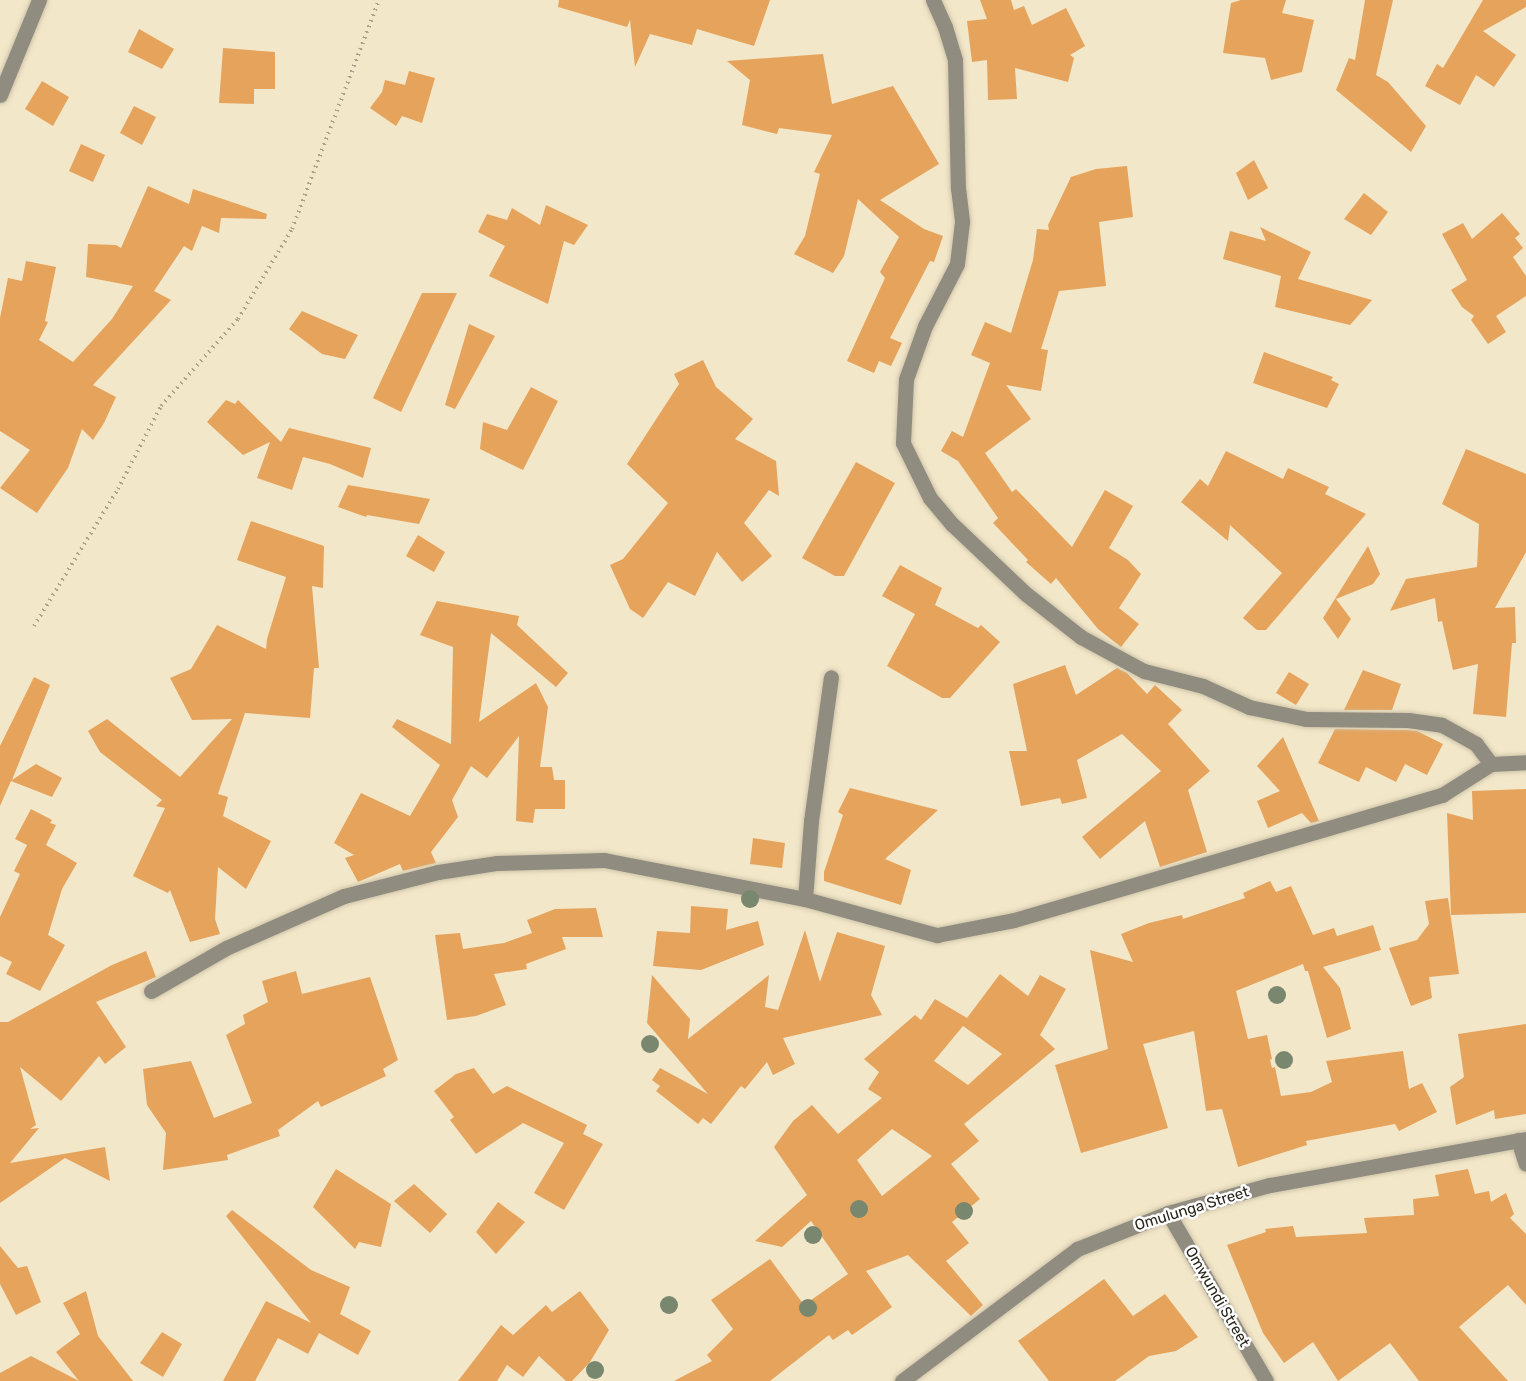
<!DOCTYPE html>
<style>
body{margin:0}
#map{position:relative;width:1526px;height:1381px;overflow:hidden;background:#f3e7c9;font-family:Rubik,sans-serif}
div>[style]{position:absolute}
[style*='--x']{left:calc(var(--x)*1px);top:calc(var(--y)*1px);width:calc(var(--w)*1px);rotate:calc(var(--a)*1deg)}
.building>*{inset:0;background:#e5a35c}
.path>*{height:4px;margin-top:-2px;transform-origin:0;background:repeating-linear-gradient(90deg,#aaa18a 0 1.5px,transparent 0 6px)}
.roads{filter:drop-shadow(0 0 2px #cec4a9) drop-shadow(0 0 2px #cec4a9)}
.minor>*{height:15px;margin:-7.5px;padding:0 7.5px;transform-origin:7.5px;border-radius:7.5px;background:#908c7f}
.trees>*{width:18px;height:18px;margin:-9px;border-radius:50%;background:#78876d}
span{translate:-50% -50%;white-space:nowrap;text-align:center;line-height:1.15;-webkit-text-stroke:5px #fff;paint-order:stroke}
.street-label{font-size:15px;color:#282419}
</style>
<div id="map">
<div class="building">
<div style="clip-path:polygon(559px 0,770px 0,754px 46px,697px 29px,692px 45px,650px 34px,635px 67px,630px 20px,627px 27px,558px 7px)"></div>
<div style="clip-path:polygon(980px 0,1011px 0,1014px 10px,1024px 6px,1032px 25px,1066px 8px,1085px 46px,1070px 55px,1074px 58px,1068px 82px,1015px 68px,1017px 99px,988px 100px,987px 60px,972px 62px,967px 21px,987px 19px)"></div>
<div style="clip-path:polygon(1241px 0,1286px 0,1282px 13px,1314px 20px,1302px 72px,1271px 80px,1265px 58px,1223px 53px,1231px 3px)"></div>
<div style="clip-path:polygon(1365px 0,1393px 0,1376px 75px,1388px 82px,1426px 126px,1411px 152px,1336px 90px,1349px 58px,1355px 60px)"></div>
<div style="clip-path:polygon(1483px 0,1526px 0,1526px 7px,1483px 31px,1516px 55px,1494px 87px,1476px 75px,1460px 105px,1425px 86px,1437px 64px,1443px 68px)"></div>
<div style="clip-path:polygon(139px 29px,174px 49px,162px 69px,128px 52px)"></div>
<div style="clip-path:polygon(223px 48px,275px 52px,275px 89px,254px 89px,254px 104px,219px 103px)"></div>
<div style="clip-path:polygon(823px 54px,832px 104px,893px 86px,939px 164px,880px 200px,924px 229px,943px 236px,934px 262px,930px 261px,890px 338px,902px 343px,891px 366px,879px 361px,874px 373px,847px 361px,885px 278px,880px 272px,899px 237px,858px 199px,844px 256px,833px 273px,794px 254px,805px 236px,820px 174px,814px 172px,832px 135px,779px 128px,777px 134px,742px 125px,750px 80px,727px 61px)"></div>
<div style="clip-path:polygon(409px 71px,435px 78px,422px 123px,402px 116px,396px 126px,370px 108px,382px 92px,385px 80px,405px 85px)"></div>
<div style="clip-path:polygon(42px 81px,69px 97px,53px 126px,25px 109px)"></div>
<div style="clip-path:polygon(134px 106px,156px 117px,142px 145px,120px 133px)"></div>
<div style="clip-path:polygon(81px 144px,105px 155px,93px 182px,69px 171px)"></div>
<div style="clip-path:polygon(1254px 160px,1268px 188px,1248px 200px,1236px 173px)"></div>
<div style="clip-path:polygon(1127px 166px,1133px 217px,1099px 222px,1106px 286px,1059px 291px,1041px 349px,1048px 350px,1041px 391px,1006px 385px,1031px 419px,985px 453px,1012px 492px,1016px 489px,1072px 547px,1105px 490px,1133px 506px,1109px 548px,1128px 560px,1141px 574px,1119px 608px,1139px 624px,1121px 647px,1098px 629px,1056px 578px,1051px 584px,1026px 562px,1028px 560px,993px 523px,998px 518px,958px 461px,941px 451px,952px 431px,963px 437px,990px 363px,971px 355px,985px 322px,1011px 333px,1033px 260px,1037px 229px,1049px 230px,1048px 225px,1071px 177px,1096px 169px)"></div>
<div style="clip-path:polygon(148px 186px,189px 204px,193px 189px,267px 214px,266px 219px,221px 218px,219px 233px,202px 226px,192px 251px,184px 246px,154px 291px,171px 300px,93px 385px,116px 397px,104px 423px,93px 440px,82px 429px,68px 468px,37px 513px,0 488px,30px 450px,0 431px,0 318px,8px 278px,22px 281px,26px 261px,56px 267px,45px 321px,48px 322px,39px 340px,73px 362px,112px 319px,133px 286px,86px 277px,88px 244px,116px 245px,121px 248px)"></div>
<div style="clip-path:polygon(1364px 193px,1388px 212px,1371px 235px,1344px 219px)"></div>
<div style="clip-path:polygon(546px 205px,588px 225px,574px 245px,564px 241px,548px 304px,489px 276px,505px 246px,478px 232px,487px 214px,507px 220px,512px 208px,540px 225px)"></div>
<div style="clip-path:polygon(1502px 213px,1520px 234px,1515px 238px,1523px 248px,1513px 257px,1526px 276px,1526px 296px,1496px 316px,1506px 332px,1488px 344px,1471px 320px,1474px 316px,1462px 307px,1451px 290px,1467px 280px,1442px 234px,1463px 223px,1472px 239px)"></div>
<div style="clip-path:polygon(1260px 227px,1311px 252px,1298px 279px,1372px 300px,1350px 325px,1275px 307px,1281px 276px,1223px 259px,1230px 231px,1266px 241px)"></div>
<div style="clip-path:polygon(422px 293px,457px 293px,401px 412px,373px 398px)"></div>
<div style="clip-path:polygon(302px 311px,358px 335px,345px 359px,322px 354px,289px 329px)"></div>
<div style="clip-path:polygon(469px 324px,495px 336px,455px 409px,445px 405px)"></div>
<div style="clip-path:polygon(1264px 352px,1333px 377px,1331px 380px,1339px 384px,1327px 408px,1253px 383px)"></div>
<div style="clip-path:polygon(703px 360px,716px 387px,753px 419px,735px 439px,776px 461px,779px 496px,769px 490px,744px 523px,772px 556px,742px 582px,717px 552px,695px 596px,668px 582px,643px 618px,630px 609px,610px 565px,623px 559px,668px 503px,627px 464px,679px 384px,674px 374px)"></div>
<div style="clip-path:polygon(531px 387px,558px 401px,523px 470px,480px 449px,483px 422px,507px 430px)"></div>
<div style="clip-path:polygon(226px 400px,235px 404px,238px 400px,281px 442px,289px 428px,371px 448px,363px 478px,330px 464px,303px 457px,292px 490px,257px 478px,270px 442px,243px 455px,207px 422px)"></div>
<div style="clip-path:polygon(1466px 449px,1526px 474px,1526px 552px,1495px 608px,1515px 607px,1516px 643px,1512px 643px,1506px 717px,1473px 714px,1478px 664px,1453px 670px,1442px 621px,1438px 622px,1435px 598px,1390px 611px,1406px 579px,1477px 567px,1479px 524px,1442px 504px)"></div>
<div style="clip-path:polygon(1226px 451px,1283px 479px,1288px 468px,1329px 487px,1325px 494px,1366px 514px,1266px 630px,1257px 630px,1243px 618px,1282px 573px,1230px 525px,1228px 541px,1181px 502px,1200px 479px,1208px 486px)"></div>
<div style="clip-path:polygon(856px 462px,895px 483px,844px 576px,835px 576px,802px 558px)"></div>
<div style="clip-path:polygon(348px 485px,430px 499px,419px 524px,367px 515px,366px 517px,338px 507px)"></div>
<div style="clip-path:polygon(251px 521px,324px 546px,323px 588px,312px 586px,319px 668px,314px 668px,310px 718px,245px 713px,218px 794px,228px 797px,223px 816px,271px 841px,246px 889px,218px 867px,215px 919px,220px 934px,190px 942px,170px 890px,168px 893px,133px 876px,165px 808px,156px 806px,162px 800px,100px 752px,88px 731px,107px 719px,180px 777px,232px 719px,192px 720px,170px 678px,191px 669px,217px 625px,266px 649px,267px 639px,286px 577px,237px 560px)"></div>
<div style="clip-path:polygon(418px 535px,445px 552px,434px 572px,406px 556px)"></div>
<div style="clip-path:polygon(1368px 546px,1380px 574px,1373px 584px,1336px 599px,1351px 619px,1338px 639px,1323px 618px)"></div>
<div style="clip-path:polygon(900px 565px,942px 588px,935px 605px,978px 628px,981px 625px,1000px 642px,950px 698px,942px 698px,887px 666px,915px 614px,882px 596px)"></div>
<div style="clip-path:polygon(437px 601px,519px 616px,517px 625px,568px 673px,556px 687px,491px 633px,479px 722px,536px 683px,548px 707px,540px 767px,552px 767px,554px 780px,565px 780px,565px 809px,535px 809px,533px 823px,516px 821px,519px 736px,487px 778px,471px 766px,452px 800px,458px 817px,431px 852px,436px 863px,403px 871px,400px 864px,358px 882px,345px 858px,354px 855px,334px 843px,361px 793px,410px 816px,440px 765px,392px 727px,397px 719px,451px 744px,453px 647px,420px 635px)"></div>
<div style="clip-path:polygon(1065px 665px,1076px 695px,1117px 668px,1127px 673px,1147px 694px,1155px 685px,1182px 710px,1168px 724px,1210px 771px,1188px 790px,1207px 852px,1160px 867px,1145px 821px,1100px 859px,1082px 837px,1161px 771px,1122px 734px,1077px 760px,1087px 798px,1062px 804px,1060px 798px,1021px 806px,1009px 751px,1027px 751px,1013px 684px)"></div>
<div style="clip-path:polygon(1363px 670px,1401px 684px,1392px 710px,1344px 710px)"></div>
<div style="clip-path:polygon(1289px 672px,1309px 684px,1296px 705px,1276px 693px)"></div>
<div style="clip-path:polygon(34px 677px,50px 685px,12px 780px,36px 764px,62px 778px,52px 797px,11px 781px,0 806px,0 746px)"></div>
<div style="clip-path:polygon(1335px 729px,1407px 730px,1417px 731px,1443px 744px,1427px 775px,1405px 764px,1396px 782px,1366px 767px,1359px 782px,1318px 763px)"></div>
<div style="clip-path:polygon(1283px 737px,1319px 821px,1311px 823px,1302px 813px,1268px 828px,1257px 801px,1280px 791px,1257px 766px)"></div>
<div style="clip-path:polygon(850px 788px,938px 810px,885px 859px,911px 870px,901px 905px,824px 881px,824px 872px,843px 815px,838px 812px)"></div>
<div style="clip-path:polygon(1526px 789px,1526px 913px,1451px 915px,1447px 813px,1473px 820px,1472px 791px)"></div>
<div style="clip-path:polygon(31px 809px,52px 820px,50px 823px,56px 825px,46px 845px,77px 863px,62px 889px,48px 935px,65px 945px,40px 991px,6px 974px,12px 962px,0 956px,0 917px,20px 874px,14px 871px,27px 845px,15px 839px)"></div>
<div style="clip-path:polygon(753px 838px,785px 843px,782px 868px,750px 864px)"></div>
<div style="clip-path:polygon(1270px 881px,1276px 892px,1291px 886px,1313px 935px,1334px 928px,1337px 936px,1373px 925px,1381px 950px,1323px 967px,1340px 988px,1351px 1029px,1327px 1038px,1308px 971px,1305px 971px,1303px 964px,1236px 991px,1248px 1039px,1267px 1035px,1272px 1059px,1270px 1060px,1272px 1068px,1275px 1067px,1281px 1096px,1311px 1092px,1332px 1082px,1326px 1061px,1403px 1051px,1409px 1089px,1422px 1083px,1437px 1112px,1399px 1131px,1395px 1124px,1306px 1141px,1307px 1145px,1238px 1167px,1222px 1109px,1206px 1111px,1194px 1031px,1143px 1044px,1168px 1128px,1081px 1153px,1055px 1065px,1108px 1049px,1090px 950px,1133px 962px,1121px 934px,1149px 923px,1182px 915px,1183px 919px,1245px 898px,1243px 893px)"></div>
<div style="clip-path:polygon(1448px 898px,1459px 974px,1429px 977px,1432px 998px,1411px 1006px,1389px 948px,1417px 940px,1429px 924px,1425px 901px)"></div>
<div style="clip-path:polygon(691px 906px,728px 909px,726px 930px,758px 921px,764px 945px,701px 970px,653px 966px,657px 931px,690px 933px)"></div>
<div style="clip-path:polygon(596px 908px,603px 937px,562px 937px,566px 949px,526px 964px,527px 969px,494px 974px,506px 1005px,476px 1016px,447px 1020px,435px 935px,460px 933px,463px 949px,504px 943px,532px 933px,527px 920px,555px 909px)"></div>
<div style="clip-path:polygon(805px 930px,820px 982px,837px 932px,885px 946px,871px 995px,882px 1015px,783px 1038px,795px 1064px,773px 1075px,767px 1062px,745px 1089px,741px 1086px,711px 1124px,703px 1118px,698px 1124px,656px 1091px,660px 1086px,652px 1080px,660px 1068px,708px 1094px,647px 1023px,652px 975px,690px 1019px,688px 1039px,769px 975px,765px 1007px,778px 1010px)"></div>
<div style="clip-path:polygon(146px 951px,156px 977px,96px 1002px,126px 1047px,105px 1064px,99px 1056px,61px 1101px,20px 1067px,36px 1125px,30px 1129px,39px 1128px,10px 1163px,105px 1147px,110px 1181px,65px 1158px,0 1203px,0 1022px,8px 1022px,112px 965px)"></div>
<div style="clip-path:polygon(296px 971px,302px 994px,370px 977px,398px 1060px,383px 1069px,386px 1076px,321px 1107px,318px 1101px,278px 1130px,280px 1136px,227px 1155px,228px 1160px,163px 1170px,166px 1133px,147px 1105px,143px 1069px,191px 1061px,214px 1118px,252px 1103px,226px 1035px,245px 1024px,243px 1015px,268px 1002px,262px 981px)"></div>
<div style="clip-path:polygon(evenodd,1000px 974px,1028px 996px,1040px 975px,1066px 989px,1040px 1035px,1055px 1049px,964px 1124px,979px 1141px,951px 1164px,980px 1199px,952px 1222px,969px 1243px,946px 1261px,983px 1305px,971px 1316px,908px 1255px,866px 1271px,892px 1307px,852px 1335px,848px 1330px,833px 1340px,829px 1335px,770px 1381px,674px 1381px,712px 1361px,707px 1355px,733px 1329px,711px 1300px,770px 1259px,804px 1305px,848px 1274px,811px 1221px,782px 1247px,755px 1241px,807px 1195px,774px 1147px,793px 1121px,812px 1105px,838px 1134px,882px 1098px,868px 1089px,879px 1072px,864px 1059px,915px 1015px,921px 1020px,935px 999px,967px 1018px,1000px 974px,963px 1026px,1002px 1054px,968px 1085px,934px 1061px,963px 1026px,1000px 974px,892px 1129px,932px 1156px,882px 1196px,857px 1160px,892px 1129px)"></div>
<div style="clip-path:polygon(1526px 1024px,1526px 1114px,1495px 1119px,1494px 1110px,1456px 1125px,1450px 1087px,1464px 1077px,1458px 1034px)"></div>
<div style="clip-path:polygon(474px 1068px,493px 1094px,507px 1086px,587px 1125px,583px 1134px,603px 1144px,564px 1210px,534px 1193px,564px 1143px,523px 1123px,476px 1154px,450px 1120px,454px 1117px,434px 1091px,456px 1074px)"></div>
<div style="clip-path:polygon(336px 1169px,391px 1204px,381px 1247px,359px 1242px,355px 1249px,313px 1207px)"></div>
<div style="clip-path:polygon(1468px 1169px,1475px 1194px,1489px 1191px,1491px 1202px,1506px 1193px,1514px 1214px,1510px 1218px,1526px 1234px,1526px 1305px,1508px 1285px,1459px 1327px,1508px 1381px,1419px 1381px,1390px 1343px,1338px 1381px,1313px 1342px,1284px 1363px,1263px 1333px,1227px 1245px,1266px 1232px,1265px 1229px,1293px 1226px,1296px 1237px,1367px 1233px,1364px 1218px,1414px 1215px,1413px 1199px,1439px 1196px,1435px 1175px)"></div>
<div style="clip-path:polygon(414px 1184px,447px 1214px,430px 1233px,394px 1201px)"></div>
<div style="clip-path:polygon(498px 1202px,525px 1222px,496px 1254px,476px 1232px)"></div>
<div style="clip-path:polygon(232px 1210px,311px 1270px,350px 1287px,340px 1314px,371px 1331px,358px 1355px,319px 1333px,308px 1354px,278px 1338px,255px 1381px,223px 1381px,266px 1301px,311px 1323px,226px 1216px)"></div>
<div style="clip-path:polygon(0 1246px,18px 1268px,27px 1266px,41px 1302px,16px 1315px,0 1284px)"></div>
<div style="clip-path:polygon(1104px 1279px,1133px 1316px,1165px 1294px,1198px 1337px,1176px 1351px,1149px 1356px,1115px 1381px,1049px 1381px,1018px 1341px)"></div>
<div style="clip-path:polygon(86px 1291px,98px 1336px,133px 1381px,79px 1381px,56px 1352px,80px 1334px,63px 1303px)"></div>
<div style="clip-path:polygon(580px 1291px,609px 1330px,590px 1362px,572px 1381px,566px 1381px,539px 1356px,523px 1377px,507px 1365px,497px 1381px,458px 1381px,501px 1325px,513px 1335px,546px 1305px,552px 1312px)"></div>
<div style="clip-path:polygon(162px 1332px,182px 1344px,163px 1377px,140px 1363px)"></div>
<div style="clip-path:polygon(31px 1356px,79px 1381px,0 1381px,0 1373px)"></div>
</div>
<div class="path">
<div style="--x:34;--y:626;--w:161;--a:-58.5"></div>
<div style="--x:118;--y:489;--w:93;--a:-62.6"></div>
<div style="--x:161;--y:406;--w:116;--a:-48.5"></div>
<div style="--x:238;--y:319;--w:105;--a:-59"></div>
<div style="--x:292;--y:229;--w:245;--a:-69.2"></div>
</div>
<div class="roads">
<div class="minor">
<div style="--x:933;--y:0;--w:30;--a:66"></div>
<div style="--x:945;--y:27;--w:34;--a:73"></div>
<div style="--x:955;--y:60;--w:128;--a:88.7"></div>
<div style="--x:958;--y:188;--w:34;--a:83"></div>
<div style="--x:962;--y:222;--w:42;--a:96.8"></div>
<div style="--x:957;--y:264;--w:70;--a:117.3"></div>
<div style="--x:925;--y:326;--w:56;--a:109.7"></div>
<div style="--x:906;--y:379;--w:64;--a:92.7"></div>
<div style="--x:903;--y:443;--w:61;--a:63.9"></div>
<div style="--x:930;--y:498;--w:35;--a:50"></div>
<div style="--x:953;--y:525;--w:100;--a:43.4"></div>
<div style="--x:1026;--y:594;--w:70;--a:38"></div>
<div style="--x:1081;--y:637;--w:72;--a:28.4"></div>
<div style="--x:1144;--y:671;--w:61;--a:14.3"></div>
<div style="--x:1203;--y:686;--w:51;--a:24.5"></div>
<div style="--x:1249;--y:707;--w:58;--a:11.9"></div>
<div style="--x:1306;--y:719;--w:102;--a:0.6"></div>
<div style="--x:1408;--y:720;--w:34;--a:8"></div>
<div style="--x:1442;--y:725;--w:39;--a:29"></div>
<div style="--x:1476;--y:744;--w:25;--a:53"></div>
<div style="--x:0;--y:95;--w:103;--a:-67.7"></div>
<div style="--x:805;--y:899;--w:78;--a:-85.6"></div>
<div style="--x:811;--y:821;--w:145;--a:-82.1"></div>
<div style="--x:151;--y:991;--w:86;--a:-29.8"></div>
<div style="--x:226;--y:948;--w:129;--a:-23.8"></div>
<div style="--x:344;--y:896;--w:97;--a:-14.3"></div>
<div style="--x:438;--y:872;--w:60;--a:-8.7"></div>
<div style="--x:497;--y:863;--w:107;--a:-1.6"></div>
<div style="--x:604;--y:860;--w:205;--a:11"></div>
<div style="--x:805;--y:899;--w:137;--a:15.3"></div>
<div style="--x:937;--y:935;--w:78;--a:-11"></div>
<div style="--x:1014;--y:920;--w:446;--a:-16.3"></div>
<div style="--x:1442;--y:795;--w:58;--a:-32.3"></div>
<div style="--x:1491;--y:764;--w:35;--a:-3"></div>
<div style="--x:1518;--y:1140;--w:25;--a:72"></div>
<div style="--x:1168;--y:1213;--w:194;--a:59.7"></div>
<div style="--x:902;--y:1381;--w:219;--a:-37"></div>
<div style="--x:1077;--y:1249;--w:98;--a:-21.6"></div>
<div style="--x:1168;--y:1213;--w:106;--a:-15.4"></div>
<div style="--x:1270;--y:1185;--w:260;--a:-10.2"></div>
</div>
</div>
<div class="trees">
<div style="left:750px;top:899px"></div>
<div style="left:1277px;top:995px"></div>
<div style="left:650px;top:1044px"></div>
<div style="left:1284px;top:1060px"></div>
<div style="left:859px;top:1209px"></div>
<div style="left:964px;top:1211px"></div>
<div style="left:813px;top:1235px"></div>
<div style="left:669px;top:1305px"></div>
<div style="left:808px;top:1308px"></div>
<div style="left:595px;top:1370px"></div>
</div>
<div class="street-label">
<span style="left:1192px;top:1209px;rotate:-17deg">Omulunga Street</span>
<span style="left:1217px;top:1297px;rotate:60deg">Omwundi Street</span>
</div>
</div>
